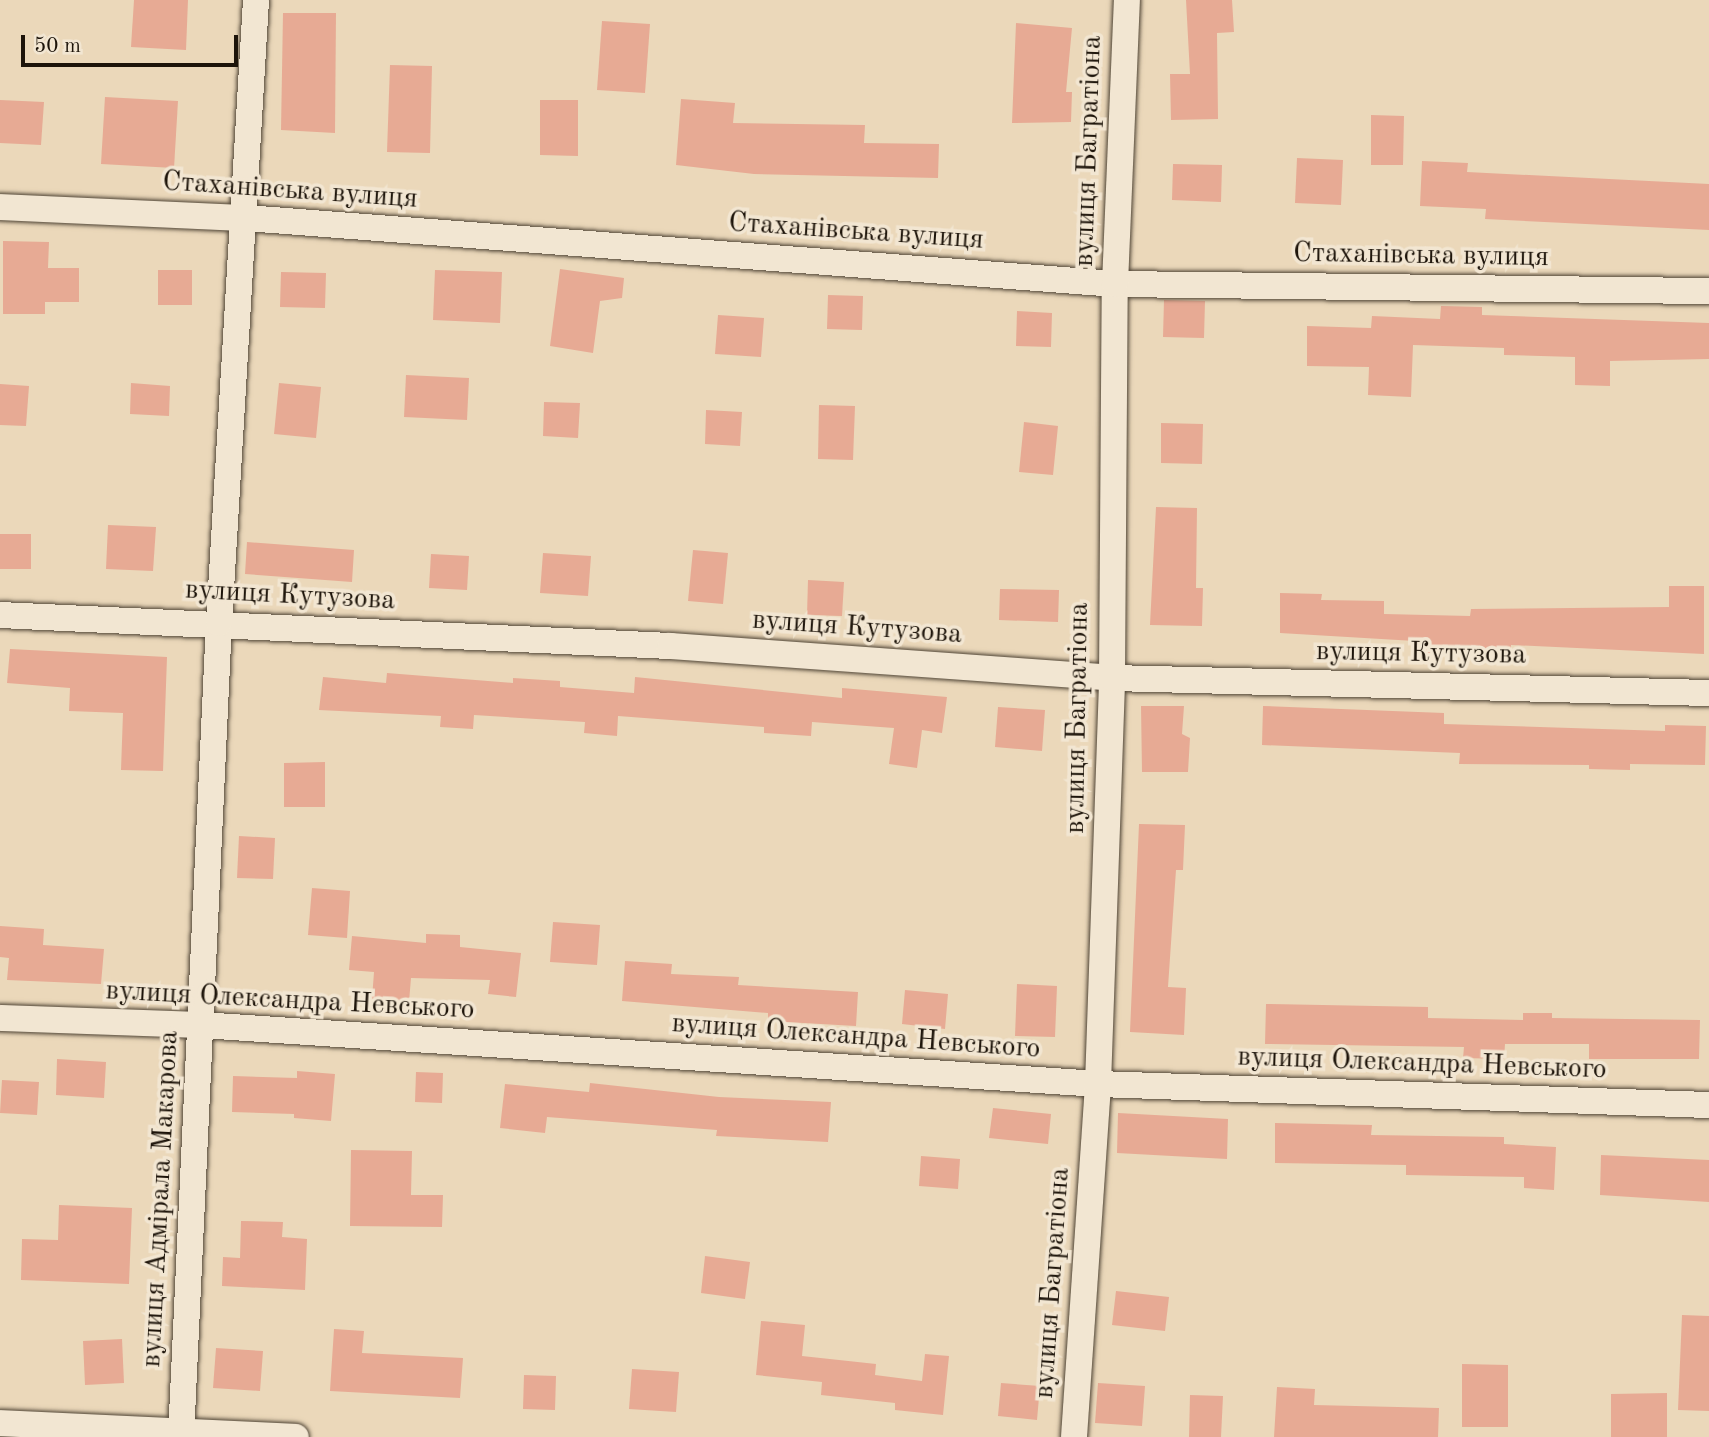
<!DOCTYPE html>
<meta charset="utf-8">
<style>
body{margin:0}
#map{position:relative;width:1709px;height:1437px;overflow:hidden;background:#ebd8ba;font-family:"Old Standard TT",serif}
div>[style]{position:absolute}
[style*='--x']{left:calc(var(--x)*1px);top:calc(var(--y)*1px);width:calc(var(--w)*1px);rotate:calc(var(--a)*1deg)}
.building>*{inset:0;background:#e7aa94}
.roads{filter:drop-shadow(0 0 2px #504536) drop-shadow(0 0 2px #504536)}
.street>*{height:26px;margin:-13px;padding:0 13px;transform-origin:13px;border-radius:13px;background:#f2e6d2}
span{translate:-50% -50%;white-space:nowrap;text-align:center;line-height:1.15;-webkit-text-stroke:7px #f2e6d2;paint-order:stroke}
.street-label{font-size:28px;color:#1d140a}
.scale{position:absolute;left:21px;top:35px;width:217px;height:32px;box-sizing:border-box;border:4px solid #1d140a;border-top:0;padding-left:9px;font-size:21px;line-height:24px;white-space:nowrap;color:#1d140a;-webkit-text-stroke:5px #f2e6d2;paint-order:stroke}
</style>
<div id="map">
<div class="building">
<div style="clip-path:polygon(134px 0,188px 0,186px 50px,131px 47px)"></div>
<div style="clip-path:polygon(1186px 0,1232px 0,1234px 32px,1217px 33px,1218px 119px,1171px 120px,1170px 74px,1190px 74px)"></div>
<div style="clip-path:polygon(283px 13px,336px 13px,335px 133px,281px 130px)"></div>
<div style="clip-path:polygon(602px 21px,650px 24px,645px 93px,597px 90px)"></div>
<div style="clip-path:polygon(1016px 23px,1072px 28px,1066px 92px,1072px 92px,1071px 122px,1012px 123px)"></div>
<div style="clip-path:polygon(390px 65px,432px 66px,430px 153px,387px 152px)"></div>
<div style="clip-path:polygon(105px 97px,178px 101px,174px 168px,101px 164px)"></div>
<div style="clip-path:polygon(681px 99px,735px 103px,733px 123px,865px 125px,864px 143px,939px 144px,938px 178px,754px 174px,676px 165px)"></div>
<div style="clip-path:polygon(0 100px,44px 102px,41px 145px,0 143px)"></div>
<div style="clip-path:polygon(540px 100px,578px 100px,578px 156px,540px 155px)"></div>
<div style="clip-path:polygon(1371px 115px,1404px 116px,1403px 165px,1371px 165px)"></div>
<div style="clip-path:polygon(1297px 158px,1343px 160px,1341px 205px,1295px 203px)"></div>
<div style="clip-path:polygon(1422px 161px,1468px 163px,1467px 172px,1709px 184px,1709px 230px,1485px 219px,1486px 209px,1420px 206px)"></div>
<div style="clip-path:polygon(1173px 164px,1222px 165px,1221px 202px,1172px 200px)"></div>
<div style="clip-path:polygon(3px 241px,49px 242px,48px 268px,79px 268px,79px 302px,45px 302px,45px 314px,3px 314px)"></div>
<div style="clip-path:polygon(560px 269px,624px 278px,622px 298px,600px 301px,593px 353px,550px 346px)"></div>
<div style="clip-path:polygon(158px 270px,192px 270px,192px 305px,158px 305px)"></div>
<div style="clip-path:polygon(435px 270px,502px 272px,500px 323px,433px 320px)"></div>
<div style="clip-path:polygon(281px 272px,326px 273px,325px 308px,280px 307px)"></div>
<div style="clip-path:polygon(828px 295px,863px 296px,862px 330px,827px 329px)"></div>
<div style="clip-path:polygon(1164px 300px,1205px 301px,1204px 338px,1163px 337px)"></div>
<div style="clip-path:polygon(1441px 306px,1482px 307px,1482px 315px,1709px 323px,1709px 359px,1610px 361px,1610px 386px,1575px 385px,1575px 357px,1504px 355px,1504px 348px,1413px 345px,1411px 397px,1368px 395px,1369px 367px,1307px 366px,1307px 326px,1371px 328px,1372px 316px,1440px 319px)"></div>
<div style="clip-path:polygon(1017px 311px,1052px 313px,1051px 347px,1016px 346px)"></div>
<div style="clip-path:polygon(718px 315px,764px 318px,761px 357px,715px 354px)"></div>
<div style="clip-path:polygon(406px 375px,469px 378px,467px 420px,404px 417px)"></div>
<div style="clip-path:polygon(131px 383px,170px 386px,169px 416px,130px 414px)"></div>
<div style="clip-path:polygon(279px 383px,321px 387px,316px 438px,274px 434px)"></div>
<div style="clip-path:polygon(0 384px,29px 386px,26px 426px,0 425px)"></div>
<div style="clip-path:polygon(544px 402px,580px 403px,578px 438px,543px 436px)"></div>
<div style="clip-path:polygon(819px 405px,855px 406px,853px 460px,818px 459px)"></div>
<div style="clip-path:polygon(706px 410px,742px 412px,740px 446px,705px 444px)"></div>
<div style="clip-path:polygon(1024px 422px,1058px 426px,1053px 475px,1019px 472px)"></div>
<div style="clip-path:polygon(1161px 423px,1203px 424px,1202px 464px,1161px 463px)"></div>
<div style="clip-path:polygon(1156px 507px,1197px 508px,1196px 588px,1203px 588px,1202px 626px,1150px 625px)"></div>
<div style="clip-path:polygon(108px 525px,156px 527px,153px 571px,106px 569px)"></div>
<div style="clip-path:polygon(0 534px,31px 534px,31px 569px,0 569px)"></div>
<div style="clip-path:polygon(247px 542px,354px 550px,352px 582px,245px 574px)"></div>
<div style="clip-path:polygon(693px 550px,728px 553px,723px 604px,688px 601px)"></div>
<div style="clip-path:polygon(543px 553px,591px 556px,588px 596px,540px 593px)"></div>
<div style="clip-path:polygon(431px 554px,469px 556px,467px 590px,429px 588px)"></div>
<div style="clip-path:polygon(808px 580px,844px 582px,842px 616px,807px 615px)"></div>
<div style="clip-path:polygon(1669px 586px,1704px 586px,1704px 654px,1511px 645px,1511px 649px,1456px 648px,1456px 655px,1414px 654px,1415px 641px,1280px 633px,1280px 593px,1322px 594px,1321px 600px,1384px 601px,1384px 614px,1470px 616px,1471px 609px,1669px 607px)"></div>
<div style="clip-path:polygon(1000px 589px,1059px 590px,1058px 622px,999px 620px)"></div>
<div style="clip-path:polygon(10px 649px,167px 657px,163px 771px,121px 770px,123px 713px,69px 711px,70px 688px,7px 683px)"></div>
<div style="clip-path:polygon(387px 673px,513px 683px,513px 678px,560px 681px,560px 687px,634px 693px,635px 677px,842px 698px,842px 688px,947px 697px,942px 733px,922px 730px,917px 768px,889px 764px,894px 728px,812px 722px,811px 736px,764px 733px,764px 727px,618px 716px,617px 736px,584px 733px,585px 722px,474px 715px,473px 729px,440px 727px,441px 716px,319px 710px,323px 677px,386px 683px)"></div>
<div style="clip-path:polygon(1141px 706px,1184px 706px,1182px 734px,1190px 738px,1188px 772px,1142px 772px)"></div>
<div style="clip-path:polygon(1263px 706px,1444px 713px,1444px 724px,1665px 731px,1665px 725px,1706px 726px,1705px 765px,1630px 764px,1630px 770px,1589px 769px,1589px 765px,1459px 764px,1460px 753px,1262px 745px)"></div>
<div style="clip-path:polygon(998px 707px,1045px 710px,1042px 751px,995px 747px)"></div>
<div style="clip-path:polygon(325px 762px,325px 807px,284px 807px,284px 763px)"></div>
<div style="clip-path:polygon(1139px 824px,1185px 825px,1183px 870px,1176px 870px,1168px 987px,1186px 988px,1184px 1035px,1130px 1032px)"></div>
<div style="clip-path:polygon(239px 836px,275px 838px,273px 879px,237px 878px)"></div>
<div style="clip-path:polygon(312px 888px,350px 891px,347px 938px,308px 935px)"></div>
<div style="clip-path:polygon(553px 922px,600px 925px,597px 965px,550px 962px)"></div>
<div style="clip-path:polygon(0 926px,44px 929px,43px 945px,104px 949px,101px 984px,7px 980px,9px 958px,0 957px)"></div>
<div style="clip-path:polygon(426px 934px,460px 935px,460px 947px,521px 953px,516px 997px,488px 994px,490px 980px,411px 978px,409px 1002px,372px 999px,374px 972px,349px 970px,352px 936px,426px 943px)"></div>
<div style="clip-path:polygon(625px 961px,672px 964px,671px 974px,739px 977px,738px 985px,858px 992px,856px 1026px,768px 1021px,768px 1013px,622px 1001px)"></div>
<div style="clip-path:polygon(1017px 984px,1057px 986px,1055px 1037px,1015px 1036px)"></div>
<div style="clip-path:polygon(905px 990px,948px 994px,945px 1029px,902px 1024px)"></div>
<div style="clip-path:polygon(1266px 1004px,1428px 1007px,1428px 1018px,1523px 1020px,1523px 1013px,1552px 1013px,1552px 1018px,1700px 1020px,1699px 1059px,1589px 1059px,1589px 1044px,1505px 1044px,1504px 1059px,1463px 1058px,1464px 1047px,1265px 1044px)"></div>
<div style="clip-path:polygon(57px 1059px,106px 1062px,104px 1098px,56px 1095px)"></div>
<div style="clip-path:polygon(297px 1071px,335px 1074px,331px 1121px,294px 1118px,294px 1114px,232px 1112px,233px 1076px,297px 1078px)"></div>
<div style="clip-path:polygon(416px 1072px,443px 1073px,442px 1103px,415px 1102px)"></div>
<div style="clip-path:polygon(2px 1080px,39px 1082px,37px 1115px,0 1113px)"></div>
<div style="clip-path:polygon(590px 1083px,719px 1097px,831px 1102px,828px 1142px,716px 1136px,717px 1130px,547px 1117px,545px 1133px,500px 1128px,505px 1084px,589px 1092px)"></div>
<div style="clip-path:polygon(993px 1108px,1051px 1114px,1048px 1144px,989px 1138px)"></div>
<div style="clip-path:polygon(1118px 1113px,1228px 1119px,1227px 1159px,1117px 1153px)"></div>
<div style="clip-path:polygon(1275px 1123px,1372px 1125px,1371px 1135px,1504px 1137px,1504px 1144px,1556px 1147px,1554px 1190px,1524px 1188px,1524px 1177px,1406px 1175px,1406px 1165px,1275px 1163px)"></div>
<div style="clip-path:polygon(351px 1150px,412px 1151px,411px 1195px,443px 1195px,442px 1227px,350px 1226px)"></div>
<div style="clip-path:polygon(1601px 1155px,1709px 1160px,1709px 1202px,1600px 1195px)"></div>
<div style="clip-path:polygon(921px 1156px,960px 1159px,958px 1189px,919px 1186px)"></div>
<div style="clip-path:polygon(59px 1205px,132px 1208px,129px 1284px,21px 1280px,22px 1239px,58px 1240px)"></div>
<div style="clip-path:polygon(241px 1221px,283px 1222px,282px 1237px,307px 1239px,305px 1290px,222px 1286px,223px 1257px,240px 1258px)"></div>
<div style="clip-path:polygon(705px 1256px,750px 1262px,745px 1299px,701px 1293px)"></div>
<div style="clip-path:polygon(1116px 1291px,1169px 1297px,1165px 1331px,1112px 1325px)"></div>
<div style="clip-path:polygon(1682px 1315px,1709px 1316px,1709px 1411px,1678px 1410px)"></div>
<div style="clip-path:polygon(761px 1321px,805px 1325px,802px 1356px,876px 1364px,875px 1375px,922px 1381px,925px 1354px,949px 1356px,943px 1415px,895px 1410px,895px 1403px,821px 1395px,822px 1382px,756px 1375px)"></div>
<div style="clip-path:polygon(334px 1329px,364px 1331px,362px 1353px,463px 1358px,460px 1398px,330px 1391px)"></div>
<div style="clip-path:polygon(122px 1339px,124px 1383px,85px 1385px,83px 1341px)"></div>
<div style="clip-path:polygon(216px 1348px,263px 1351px,260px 1391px,213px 1388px)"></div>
<div style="clip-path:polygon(1462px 1364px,1508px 1365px,1508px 1427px,1462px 1427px)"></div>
<div style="clip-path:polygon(632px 1369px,679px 1372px,676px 1412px,629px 1409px)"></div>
<div style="clip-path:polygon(524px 1375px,556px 1376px,555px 1410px,523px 1409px)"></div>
<div style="clip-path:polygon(1001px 1383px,1040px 1386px,1037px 1420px,998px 1416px)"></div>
<div style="clip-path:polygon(1098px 1383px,1145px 1386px,1142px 1426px,1095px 1423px)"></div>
<div style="clip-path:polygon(1277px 1387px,1315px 1389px,1314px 1405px,1439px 1408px,1438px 1437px,1274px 1437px)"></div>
<div style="clip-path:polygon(1667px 1393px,1667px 1437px,1611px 1437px,1611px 1394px)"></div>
<div style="clip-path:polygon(1190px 1395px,1223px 1396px,1221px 1437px,1189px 1437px)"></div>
</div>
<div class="roads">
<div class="street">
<div style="--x:0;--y:207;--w:246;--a:2.6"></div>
<div style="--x:246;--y:218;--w:872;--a:4.34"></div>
<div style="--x:1115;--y:284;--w:594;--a:0.68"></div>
<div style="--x:0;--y:615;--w:671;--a:2.65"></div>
<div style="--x:670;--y:646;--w:443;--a:4.1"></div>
<div style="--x:1112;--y:678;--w:597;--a:1.44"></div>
<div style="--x:0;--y:1018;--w:201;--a:2"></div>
<div style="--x:201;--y:1025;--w:899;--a:3.76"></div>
<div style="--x:1098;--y:1084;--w:611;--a:1.97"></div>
<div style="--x:0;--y:1423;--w:296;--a:2.7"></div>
<div style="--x:181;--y:1437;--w:815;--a:-87.33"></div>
<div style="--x:219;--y:623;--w:624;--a:-86.6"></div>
<div style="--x:1074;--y:1437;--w:354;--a:-86.1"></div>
<div style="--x:1098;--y:1084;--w:406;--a:-88"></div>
<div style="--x:1112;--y:678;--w:394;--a:-89.6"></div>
<div style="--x:1115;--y:284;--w:284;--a:-87.6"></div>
</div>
</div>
<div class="street-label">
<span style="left:1089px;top:151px;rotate:-88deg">вулиця Багратіона</span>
<span style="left:290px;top:191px;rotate:4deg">Стаханівська вулиця</span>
<span style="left:856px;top:232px;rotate:4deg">Стаханівська вулиця</span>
<span style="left:1421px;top:256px;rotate:1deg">Стаханівська вулиця</span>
<span style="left:290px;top:596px;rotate:3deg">вулиця Кутузова</span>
<span style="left:857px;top:628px;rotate:4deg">вулиця Кутузова</span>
<span style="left:1421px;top:654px;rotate:1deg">вулиця Кутузова</span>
<span style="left:1078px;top:718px;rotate:-89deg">вулиця Багратіона</span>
<span style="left:290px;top:1001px;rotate:3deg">вулиця Олександра Невського</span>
<span style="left:856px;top:1037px;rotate:4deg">вулиця Олександра Невського</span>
<span style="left:1422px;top:1064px;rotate:2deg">вулиця Олександра Невського</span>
<span style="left:161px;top:1199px;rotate:-87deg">вулиця Адмірала Макарова</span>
<span style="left:1053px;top:1283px;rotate:-86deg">вулиця Багратіона</span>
</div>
<div class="scale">50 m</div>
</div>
